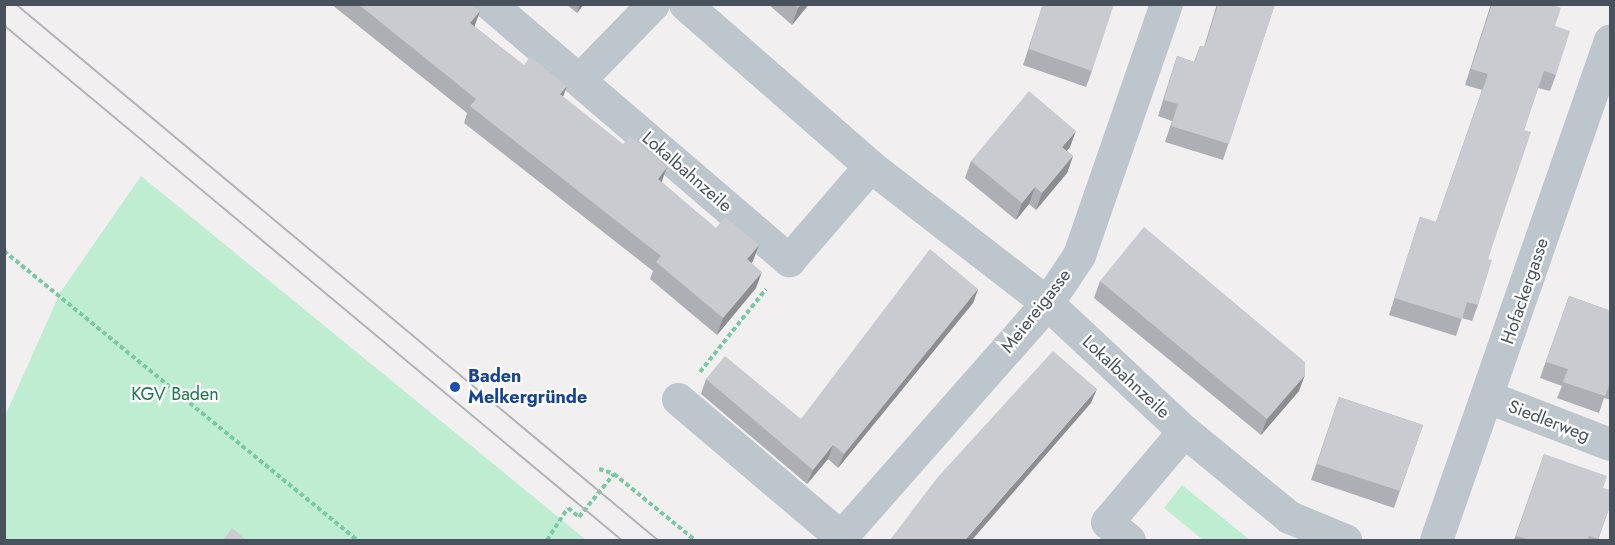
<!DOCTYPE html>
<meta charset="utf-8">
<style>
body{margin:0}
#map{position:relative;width:1615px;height:545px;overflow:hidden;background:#f1efef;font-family:Jost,sans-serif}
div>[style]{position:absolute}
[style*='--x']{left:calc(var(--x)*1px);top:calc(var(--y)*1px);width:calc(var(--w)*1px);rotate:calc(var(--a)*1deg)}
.green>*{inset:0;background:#bfedd1}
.path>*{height:4px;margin-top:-2px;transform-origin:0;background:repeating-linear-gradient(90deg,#78caa3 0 4.5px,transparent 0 7.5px)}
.street>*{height:33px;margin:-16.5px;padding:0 16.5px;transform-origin:16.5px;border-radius:16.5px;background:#bec6cd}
.tram>*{height:1.5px;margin:-0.75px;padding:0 0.75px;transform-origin:0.75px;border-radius:0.75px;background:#b1b4b9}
.wall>*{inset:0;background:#adafb4}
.shaded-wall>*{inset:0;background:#8d8e92}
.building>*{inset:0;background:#c9cbd1}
.dots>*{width:16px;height:16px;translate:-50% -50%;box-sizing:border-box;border:3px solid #fff;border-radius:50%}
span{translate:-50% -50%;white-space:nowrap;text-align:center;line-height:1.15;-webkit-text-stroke:4.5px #fff;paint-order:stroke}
.street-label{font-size:18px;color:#48525c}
.transit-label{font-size:18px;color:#164399;font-weight:700}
.left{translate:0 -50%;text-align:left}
.park-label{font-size:18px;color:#1a7b4c}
.frame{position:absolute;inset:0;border:6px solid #48525c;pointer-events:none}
</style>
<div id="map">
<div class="green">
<div style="clip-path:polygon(141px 176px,562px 520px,586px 540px,5px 540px,5px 416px,60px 293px)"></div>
<div style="clip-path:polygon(1182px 485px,1250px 540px,1203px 540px,1164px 508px)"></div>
</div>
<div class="path">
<div style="--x:4;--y:251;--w:456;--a:39.3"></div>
<div style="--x:700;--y:372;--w:106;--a:-51.5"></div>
<div style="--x:599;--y:469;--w:16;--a:18"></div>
<div style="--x:547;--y:540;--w:38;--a:-57"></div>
<div style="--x:568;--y:508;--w:14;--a:39"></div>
<div style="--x:579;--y:517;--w:55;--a:-50.9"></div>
<div style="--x:614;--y:474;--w:104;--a:39.2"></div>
</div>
<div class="street">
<div style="--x:490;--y:4;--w:394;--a:40.6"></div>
<div style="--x:789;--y:260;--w:124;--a:-49.2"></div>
<div style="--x:685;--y:4;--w:246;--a:41.2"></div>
<div style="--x:870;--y:166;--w:224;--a:37.7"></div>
<div style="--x:1047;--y:303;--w:187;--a:43.1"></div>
<div style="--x:1184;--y:431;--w:136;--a:39.3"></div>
<div style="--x:1289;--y:517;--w:61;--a:22.3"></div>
<div style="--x:579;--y:80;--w:106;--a:-45.8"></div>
<div style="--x:1488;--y:397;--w:131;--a:21.1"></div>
<div style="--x:678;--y:399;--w:218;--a:40.3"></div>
<div style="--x:840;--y:538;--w:313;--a:-48.6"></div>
<div style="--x:1047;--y:303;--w:58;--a:-56.3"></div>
<div style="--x:1079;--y:255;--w:266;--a:-70.9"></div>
<div style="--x:1129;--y:540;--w:28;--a:-141"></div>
<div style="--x:1107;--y:522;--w:119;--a:-49.8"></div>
<div style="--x:1436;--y:540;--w:529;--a:-70.81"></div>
</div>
<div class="tram">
<div style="--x:16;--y:4;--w:836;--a:39.86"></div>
<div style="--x:4;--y:25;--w:804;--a:39.81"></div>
</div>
<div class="wall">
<div style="clip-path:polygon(331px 4px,471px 4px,480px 11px,474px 26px,563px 97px,753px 261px,751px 263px,756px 288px,717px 335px,650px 279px,653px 271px,464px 123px,467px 113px)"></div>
<div style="clip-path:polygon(566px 4px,584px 4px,577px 13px)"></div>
<div style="clip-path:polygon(768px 4px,809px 4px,792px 25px)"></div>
<div style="clip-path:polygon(1043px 4px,1092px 71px,1086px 87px,1023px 65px)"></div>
<div style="clip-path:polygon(1217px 4px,1275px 4px,1223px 160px,1165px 142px,1172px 121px,1158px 116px,1177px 56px,1194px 62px,1200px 46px,1204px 47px)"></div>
<div style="clip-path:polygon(1491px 4px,1552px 4px,1555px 26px,1556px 75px,1550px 91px,1538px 88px,1524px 130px,1488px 259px,1478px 305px,1472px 321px,1462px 318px,1456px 336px,1389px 315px,1420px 217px,1436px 222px,1482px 90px,1465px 85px)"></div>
<div style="clip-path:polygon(1070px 147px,1067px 151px,1073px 156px,1067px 173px,1036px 210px,1029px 204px,1016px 220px,965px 178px,971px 161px)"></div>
<div style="clip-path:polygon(1100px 281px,1299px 391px,1261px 435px,1094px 298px)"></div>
<div style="clip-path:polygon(978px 289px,973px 303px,838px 468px,828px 459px,807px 484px,701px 394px,706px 379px,801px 419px)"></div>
<div style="clip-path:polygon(1569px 296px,1611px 311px,1611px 400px,1604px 398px,1599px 413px,1557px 398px,1562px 386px,1540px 378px)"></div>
<div style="clip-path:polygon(1339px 397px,1423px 425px,1394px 508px,1311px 480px)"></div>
<div style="clip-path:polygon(1544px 454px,1611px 503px,1598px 540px,1514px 540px)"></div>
</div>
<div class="shaded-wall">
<div style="clip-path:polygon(580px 4px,584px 4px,577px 13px)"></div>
<div style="clip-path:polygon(801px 4px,809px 4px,792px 25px,798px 8px)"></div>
<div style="clip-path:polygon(480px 11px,474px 28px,470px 23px)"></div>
<div style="clip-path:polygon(567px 86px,561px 102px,560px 94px)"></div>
<div style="clip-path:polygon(1076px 131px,1070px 147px,1056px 164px,1062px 147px)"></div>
<div style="clip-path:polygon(1073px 156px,1067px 173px,1036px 210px,1042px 193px)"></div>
<div style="clip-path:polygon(667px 167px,661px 184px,658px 179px)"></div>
<div style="clip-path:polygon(1035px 187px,1029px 204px,1016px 220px,1022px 203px)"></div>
<div style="clip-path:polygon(759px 245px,753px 261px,741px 276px,747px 259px)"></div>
<div style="clip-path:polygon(762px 272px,756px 288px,717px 335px,723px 318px)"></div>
<div style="clip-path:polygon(978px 289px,973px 303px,838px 468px,844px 454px)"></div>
<div style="clip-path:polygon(1305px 375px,1299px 391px,1261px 435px,1267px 419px)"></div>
<div style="clip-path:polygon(1097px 389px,1091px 403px,972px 540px,965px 540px)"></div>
<div style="clip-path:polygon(833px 445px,828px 459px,807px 484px,813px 470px)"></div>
</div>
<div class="building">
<div style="clip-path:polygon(358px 4px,471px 4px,480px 11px,470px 23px,524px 65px,530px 57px,567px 86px,560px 94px,623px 144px,630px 136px,667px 167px,658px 179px,716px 228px,725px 217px,759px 245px,747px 259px,762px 272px,723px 318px,656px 262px,661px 256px,470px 106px,476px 99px)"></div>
<div style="clip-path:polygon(793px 4px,801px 4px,798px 8px)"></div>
<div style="clip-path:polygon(1043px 4px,1114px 4px,1092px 71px,1029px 49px)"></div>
<div style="clip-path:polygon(1218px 4px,1275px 4px,1229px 144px,1171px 126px,1178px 104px,1164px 100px,1177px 56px,1195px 62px,1200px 46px,1205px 47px)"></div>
<div style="clip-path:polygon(1492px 4px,1552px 4px,1561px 8px,1555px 26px,1570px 31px,1556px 75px,1544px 71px,1524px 130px,1531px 132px,1488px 259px,1492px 260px,1478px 305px,1467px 302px,1462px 319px,1394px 298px,1420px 217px,1436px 222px,1488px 74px,1471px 69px)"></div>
<div style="clip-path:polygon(1029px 91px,1076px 131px,1062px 147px,1073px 156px,1042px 193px,1035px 187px,1022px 203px,971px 161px)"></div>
<div style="clip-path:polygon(1144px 227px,1305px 362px,1305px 375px,1267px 419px,1100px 281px)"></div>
<div style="clip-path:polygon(930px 249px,978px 289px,844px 454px,833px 445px,813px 470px,706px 379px,725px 356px,801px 419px)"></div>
<div style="clip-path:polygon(1569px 296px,1611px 311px,1611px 381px,1605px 396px,1563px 382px,1568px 369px,1546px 362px)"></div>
<div style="clip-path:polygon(1053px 351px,1097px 389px,965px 540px,890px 540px,937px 478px)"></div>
<div style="clip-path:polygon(1339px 397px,1423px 425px,1400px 491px,1317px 464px)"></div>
<div style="clip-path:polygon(1544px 454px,1607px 476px,1603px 488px,1611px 490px,1611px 503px,1598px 539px,1589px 536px,1587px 540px,1530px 540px,1516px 536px)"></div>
<div style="clip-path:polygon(232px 528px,246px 540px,223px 540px)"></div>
</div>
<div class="dots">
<div style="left:455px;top:387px;background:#1a4fb4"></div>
</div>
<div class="street-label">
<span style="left:687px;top:172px;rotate:41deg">Lokalbahnzeile</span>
<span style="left:1525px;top:291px;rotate:-71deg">Hofackergasse</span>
<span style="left:1036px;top:311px;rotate:-52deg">Meiereigasse</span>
<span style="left:1126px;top:377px;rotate:43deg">Lokalbahnzeile</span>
<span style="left:1549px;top:421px;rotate:21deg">Siedlerweg</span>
</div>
<div class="transit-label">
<span class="left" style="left:468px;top:387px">Baden<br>Melkergründe</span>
</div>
<div class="park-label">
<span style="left:175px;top:394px">KGV Baden</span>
</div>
<div class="frame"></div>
</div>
